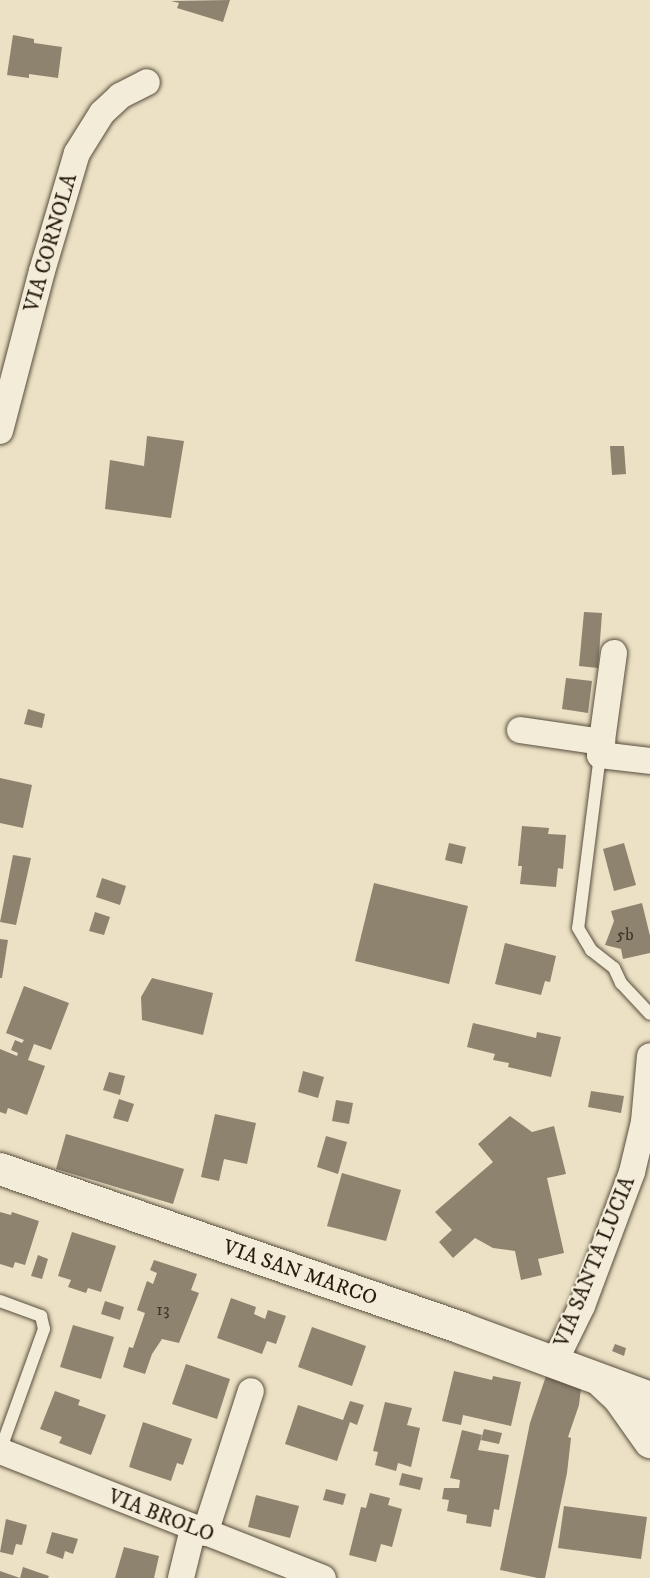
<!DOCTYPE html>
<style>
body{margin:0}
#map{position:relative;width:650px;height:1578px;overflow:hidden;background:#ece1c4;font-family:"IM FELL DW Pica",serif}
div>[style]{position:absolute}
[style*='--x']{left:calc(var(--x)*1px);top:calc(var(--y)*1px);width:calc(var(--w)*1px);rotate:calc(var(--a)*1deg)}
.building>*{inset:0;background:#8d836e}
.roads{filter:drop-shadow(0 0 2px #584e3d) drop-shadow(0 0 2px #584e3d)}
.service>*{height:12px;margin:-6px;padding:0 6px;transform-origin:6px;border-radius:6px;background:#f3ecd9}
.minor>*{height:26px;margin:-13px;padding:0 13px;transform-origin:13px;border-radius:13px;background:#f3ecd9}
.tertiary>*{height:32px;margin:-16px;padding:0 16px;transform-origin:16px;border-radius:16px;background:#f3ecd9}
span{translate:-50% -50%;white-space:nowrap;text-align:center;line-height:1.15;-webkit-text-stroke:4.5px #f3ecd9;paint-order:stroke}
.number-label{font-size:18px;color:#403628}
.number-label span{-webkit-text-stroke-width:0}
.street-label{font-size:21px;color:#261d10}
</style>
<div id="map">
<div class="building">
<div style="clip-path:polygon(230px 0,223px 22px,177px 8px,179px 3px,171px 1px)"></div>
<div style="clip-path:polygon(13px 35px,34px 39px,34px 43px,62px 47px,58px 78px,29px 74px,29px 78px,7px 75px)"></div>
<div style="clip-path:polygon(147px 436px,184px 441px,171px 518px,105px 509px,110px 460px,144px 466px)"></div>
<div style="clip-path:polygon(610px 446px,624px 446px,626px 474px,612px 475px)"></div>
<div style="clip-path:polygon(584px 612px,602px 613px,598px 668px,579px 666px)"></div>
<div style="clip-path:polygon(566px 678px,592px 681px,588px 713px,562px 709px)"></div>
<div style="clip-path:polygon(28px 709px,45px 714px,42px 728px,24px 724px)"></div>
<div style="clip-path:polygon(0 778px,32px 785px,23px 828px,0 823px)"></div>
<div style="clip-path:polygon(522px 826px,549px 828px,548px 834px,566px 835px,563px 869px,558px 868px,556px 887px,520px 884px,522px 866px,518px 866px)"></div>
<div style="clip-path:polygon(449px 843px,466px 847px,462px 864px,445px 860px)"></div>
<div style="clip-path:polygon(624px 843px,636px 885px,614px 891px,603px 849px)"></div>
<div style="clip-path:polygon(13px 855px,31px 858px,16px 925px,0 922px)"></div>
<div style="clip-path:polygon(102px 878px,126px 886px,120px 905px,96px 897px)"></div>
<div style="clip-path:polygon(374px 883px,468px 906px,449px 984px,355px 961px)"></div>
<div style="clip-path:polygon(642px 903px,650px 936px,650px 953px,623px 959px,621px 949px,605px 945px,614px 921px,611px 911px)"></div>
<div style="clip-path:polygon(95px 912px,110px 917px,104px 935px,89px 931px)"></div>
<div style="clip-path:polygon(0 939px,8px 940px,2px 978px,0 978px)"></div>
<div style="clip-path:polygon(505px 943px,556px 956px,550px 982px,545px 981px,541px 995px,495px 984px)"></div>
<div style="clip-path:polygon(152px 978px,213px 993px,203px 1035px,142px 1020px,141px 997px)"></div>
<div style="clip-path:polygon(24px 986px,69px 1003px,51px 1050px,34px 1044px,28px 1060px,45px 1066px,27px 1115px,8px 1108px,6px 1114px,0 1112px,0 1049px,17px 1056px,18px 1053px,11px 1050px,15px 1040px,22px 1043px,24px 1040px,6px 1033px)"></div>
<div style="clip-path:polygon(473px 1023px,536px 1038px,537px 1032px,561px 1037px,551px 1077px,508px 1067px,509px 1063px,493px 1060px,495px 1054px,467px 1047px)"></div>
<div style="clip-path:polygon(303px 1071px,324px 1077px,318px 1098px,298px 1092px)"></div>
<div style="clip-path:polygon(109px 1072px,125px 1076px,120px 1095px,103px 1090px)"></div>
<div style="clip-path:polygon(591px 1091px,624px 1096px,621px 1113px,588px 1107px)"></div>
<div style="clip-path:polygon(119px 1099px,134px 1104px,128px 1122px,113px 1118px)"></div>
<div style="clip-path:polygon(336px 1100px,353px 1103px,349px 1124px,332px 1121px)"></div>
<div style="clip-path:polygon(215px 1114px,256px 1123px,247px 1164px,224px 1159px,219px 1181px,201px 1177px)"></div>
<div style="clip-path:polygon(510px 1116px,532px 1132px,554px 1126px,566px 1174px,547px 1178px,564px 1253px,538px 1259px,542px 1275px,521px 1280px,515px 1251px,493px 1248px,475px 1238px,453px 1258px,439px 1242px,452px 1230px,435px 1212px,493px 1162px,478px 1144px)"></div>
<div style="clip-path:polygon(66px 1134px,184px 1169px,173px 1204px,56px 1169px)"></div>
<div style="clip-path:polygon(326px 1136px,347px 1142px,338px 1174px,317px 1167px)"></div>
<div style="clip-path:polygon(342px 1173px,401px 1190px,386px 1241px,327px 1226px)"></div>
<div style="clip-path:polygon(0 1212px,11px 1215px,12px 1212px,39px 1221px,25px 1265px,15px 1262px,13px 1268px,0 1264px)"></div>
<div style="clip-path:polygon(72px 1232px,116px 1246px,101px 1292px,88px 1288px,86px 1293px,68px 1287px,71px 1280px,58px 1276px)"></div>
<div style="clip-path:polygon(38px 1255px,48px 1259px,42px 1279px,31px 1276px)"></div>
<div style="clip-path:polygon(154px 1260px,197px 1274px,191px 1290px,199px 1293px,179px 1343px,162px 1339px,152px 1354px,145px 1374px,123px 1367px,129px 1347px,133px 1348px,145px 1313px,137px 1310px,147px 1281px,153px 1284px,157px 1273px,150px 1270px)"></div>
<div style="clip-path:polygon(231px 1298px,256px 1307px,254px 1314px,265px 1319px,268px 1310px,286px 1316px,276px 1344px,267px 1341px,262px 1354px,217px 1338px)"></div>
<div style="clip-path:polygon(105px 1301px,124px 1307px,120px 1320px,101px 1314px)"></div>
<div style="clip-path:polygon(73px 1325px,114px 1337px,101px 1379px,60px 1367px)"></div>
<div style="clip-path:polygon(312px 1327px,366px 1346px,352px 1386px,298px 1367px)"></div>
<div style="clip-path:polygon(615px 1344px,626px 1348px,624px 1356px,612px 1351px)"></div>
<div style="clip-path:polygon(186px 1364px,230px 1379px,217px 1419px,172px 1404px)"></div>
<div style="clip-path:polygon(454px 1371px,492px 1380px,493px 1376px,521px 1382px,511px 1426px,463px 1415px,461px 1425px,442px 1421px)"></div>
<div style="clip-path:polygon(546px 1376px,581px 1388px,579px 1405px,568px 1437px,571px 1438px,567px 1473px,545px 1578px,538px 1578px,500px 1570px,530px 1423px)"></div>
<div style="clip-path:polygon(55px 1391px,80px 1400px,78px 1405px,106px 1415px,91px 1455px,59px 1443px,62px 1437px,40px 1429px)"></div>
<div style="clip-path:polygon(350px 1401px,364px 1405px,357px 1425px,350px 1422px,337px 1461px,285px 1444px,298px 1405px,343px 1420px)"></div>
<div style="clip-path:polygon(385px 1402px,412px 1408px,407px 1425px,420px 1428px,411px 1467px,398px 1463px,396px 1471px,375px 1465px,378px 1452px,373px 1451px)"></div>
<div style="clip-path:polygon(143px 1422px,192px 1439px,183px 1465px,177px 1463px,171px 1481px,129px 1467px)"></div>
<div style="clip-path:polygon(484px 1429px,502px 1433px,499px 1444px,481px 1440px)"></div>
<div style="clip-path:polygon(462px 1430px,482px 1435px,478px 1450px,509px 1455px,499px 1510px,494px 1509px,491px 1527px,466px 1523px,467px 1515px,447px 1511px,449px 1500px,442px 1499px,444px 1488px,459px 1488px,460px 1480px,450px 1478px)"></div>
<div style="clip-path:polygon(402px 1473px,423px 1478px,420px 1490px,399px 1485px)"></div>
<div style="clip-path:polygon(326px 1489px,346px 1494px,343px 1505px,323px 1500px)"></div>
<div style="clip-path:polygon(370px 1493px,390px 1498px,388px 1505px,402px 1509px,392px 1547px,381px 1544px,376px 1562px,349px 1555px,361px 1507px,366px 1508px)"></div>
<div style="clip-path:polygon(256px 1495px,299px 1506px,290px 1538px,248px 1527px)"></div>
<div style="clip-path:polygon(564px 1506px,647px 1517px,641px 1559px,558px 1548px)"></div>
<div style="clip-path:polygon(6px 1519px,27px 1525px,22px 1545px,16px 1544px,13px 1555px,0 1552px)"></div>
<div style="clip-path:polygon(52px 1532px,78px 1539px,73px 1554px,65px 1551px,63px 1559px,46px 1553px)"></div>
<div style="clip-path:polygon(124px 1547px,159px 1556px,154px 1578px,115px 1578px)"></div>
<div style="clip-path:polygon(23px 1567px,49px 1576px,48px 1578px,20px 1578px)"></div>
<div style="clip-path:polygon(0 1571px,20px 1578px,0 1578px)"></div>
</div>
<div class="roads">
<div class="service">
<div style="--x:600;--y:755;--w:174;--a:97.2"></div>
<div style="--x:578;--y:928;--w:26;--a:59"></div>
<div style="--x:591;--y:950;--w:29;--a:38"></div>
<div style="--x:614;--y:968;--w:17;--a:65"></div>
<div style="--x:621;--y:983;--w:42;--a:46.9"></div>
<div style="--x:0;--y:1301;--w:44;--a:20.1"></div>
<div style="--x:41;--y:1316;--w:13;--a:77"></div>
<div style="--x:44;--y:1329;--w:130;--a:109.8"></div>
</div>
<div class="minor">
<div style="--x:0;--y:431;--w:165;--a:-75.3"></div>
<div style="--x:42;--y:271;--w:123;--a:-73.5"></div>
<div style="--x:77;--y:153;--w:47;--a:-58"></div>
<div style="--x:102;--y:113;--w:25;--a:-43"></div>
<div style="--x:120;--y:96;--w:30;--a:-27"></div>
<div style="--x:614;--y:653;--w:103;--a:97.8"></div>
<div style="--x:600;--y:755;--w:50;--a:6.8"></div>
<div style="--x:520;--y:730;--w:83;--a:8.3"></div>
<div style="--x:555;--y:1361;--w:61;--a:-63.9"></div>
<div style="--x:582;--y:1306;--w:143;--a:-69.5"></div>
<div style="--x:632;--y:1172;--w:51;--a:-76.5"></div>
<div style="--x:644;--y:1122;--w:66;--a:-84.8"></div>
<div style="--x:0;--y:1451;--w:347;--a:21.5"></div>
<div style="--x:205;--y:1533;--w:149;--a:-72.1"></div>
<div style="--x:181;--y:1578;--w:50;--a:-76.2"></div>
</div>
<div class="tertiary">
<div style="--x:0;--y:1169;--w:488;--a:19"></div>
<div style="--x:461;--y:1328;--w:202;--a:20.3"></div>
<div style="--x:602;--y:1382;--w:23;--a:43"></div>
<div style="--x:619;--y:1398;--w:54;--a:54.8"></div>
</div>
</div>
<div class="number-label">
<span style="left:625px;top:935px">5b</span>
<span style="left:163px;top:1310px">13</span>
</div>
<div class="street-label">
<span style="left:51px;top:243px;rotate:-74deg">VIA CORNOLA</span>
<span style="left:595px;top:1262px;rotate:-68deg">VIA SANTA LUCIA</span>
<span style="left:300px;top:1273px;rotate:19deg">VIA SAN MARCO</span>
<span style="left:161px;top:1516px;rotate:21deg">VIA BROLO</span>
</div>
</div>
